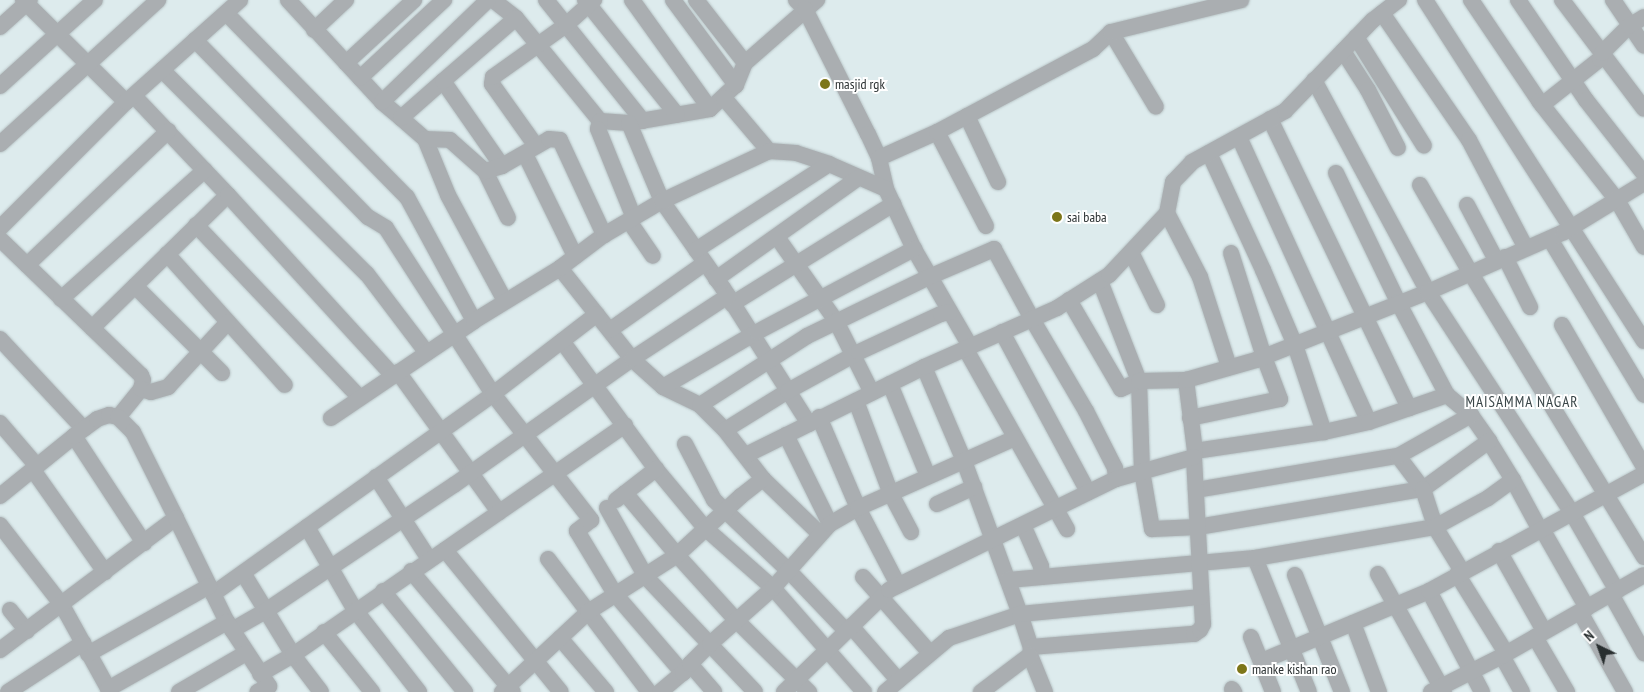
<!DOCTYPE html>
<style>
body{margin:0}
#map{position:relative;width:1644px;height:692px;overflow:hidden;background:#ddebed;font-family:"PT Sans Narrow",sans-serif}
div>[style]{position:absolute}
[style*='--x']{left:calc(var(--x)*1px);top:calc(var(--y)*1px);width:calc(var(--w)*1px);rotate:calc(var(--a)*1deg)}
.roads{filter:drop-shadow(0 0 1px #b9c5c7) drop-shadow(0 0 1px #b9c5c7)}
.minor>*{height:16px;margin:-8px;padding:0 8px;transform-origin:8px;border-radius:8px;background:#aaaeb1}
.dots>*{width:14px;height:14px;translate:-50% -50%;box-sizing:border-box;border:2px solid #fff;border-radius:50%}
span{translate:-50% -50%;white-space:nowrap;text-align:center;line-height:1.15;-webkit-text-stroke:4px #fff;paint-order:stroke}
.poi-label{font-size:14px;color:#292f30}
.left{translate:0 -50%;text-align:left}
.neighbourhood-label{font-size:15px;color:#3a4648;letter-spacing:1px}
.north{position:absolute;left:1574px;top:622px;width:50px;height:50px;-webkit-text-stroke:4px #fff;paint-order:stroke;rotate:318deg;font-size:14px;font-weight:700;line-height:20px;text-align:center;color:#292f30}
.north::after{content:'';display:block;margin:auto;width:18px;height:22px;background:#292f30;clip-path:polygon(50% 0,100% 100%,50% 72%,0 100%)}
</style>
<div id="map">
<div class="roads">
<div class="minor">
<div style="--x:23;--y:0;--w:145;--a:44.7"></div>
<div style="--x:288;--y:0;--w:139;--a:47.3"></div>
<div style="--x:382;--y:102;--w:25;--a:40"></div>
<div style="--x:493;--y:0;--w:29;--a:38"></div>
<div style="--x:516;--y:18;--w:133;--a:50.8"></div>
<div style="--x:600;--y:121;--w:29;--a:4"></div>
<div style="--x:629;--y:123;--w:82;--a:-9.8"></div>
<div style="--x:710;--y:109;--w:35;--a:-43"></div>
<div style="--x:736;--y:85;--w:24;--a:-68"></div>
<div style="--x:745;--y:63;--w:96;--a:-41.2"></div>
<div style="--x:546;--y:0;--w:155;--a:51.3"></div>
<div style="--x:585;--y:0;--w:147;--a:51.3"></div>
<div style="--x:632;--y:0;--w:134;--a:54.4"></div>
<div style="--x:673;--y:0;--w:106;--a:53.5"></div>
<div style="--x:696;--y:0;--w:80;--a:52.1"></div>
<div style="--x:796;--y:0;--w:13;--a:45"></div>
<div style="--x:805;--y:9;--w:140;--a:63.3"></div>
<div style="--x:868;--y:134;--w:26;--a:65"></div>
<div style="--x:879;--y:158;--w:32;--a:77"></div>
<div style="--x:886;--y:189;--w:66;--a:65"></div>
<div style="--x:914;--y:249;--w:112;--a:60"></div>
<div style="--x:1425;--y:0;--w:405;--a:57.3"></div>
<div style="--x:1471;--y:0;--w:122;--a:56"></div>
<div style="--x:1539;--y:101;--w:126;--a:51.8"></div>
<div style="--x:1617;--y:200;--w:54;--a:60.1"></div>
<div style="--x:1518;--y:0;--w:121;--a:55.8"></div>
<div style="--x:1586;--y:100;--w:94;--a:51.9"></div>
<div style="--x:1562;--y:0;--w:136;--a:53"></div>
<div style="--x:1613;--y:0;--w:55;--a:56"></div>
<div style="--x:226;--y:13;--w:258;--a:45.5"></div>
<div style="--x:407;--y:197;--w:141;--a:61.6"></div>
<div style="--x:1382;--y:13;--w:154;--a:55.6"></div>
<div style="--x:1469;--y:140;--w:122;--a:62.2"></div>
<div style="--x:0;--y:27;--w:40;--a:-42"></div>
<div style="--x:314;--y:30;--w:44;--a:-43.2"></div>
<div style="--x:1111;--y:32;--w:87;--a:59"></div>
<div style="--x:1356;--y:37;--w:128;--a:58"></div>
<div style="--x:195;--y:40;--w:248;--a:45.7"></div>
<div style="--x:368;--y:217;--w:21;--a:31"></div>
<div style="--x:386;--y:228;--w:197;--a:57.2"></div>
<div style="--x:493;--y:394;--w:160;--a:52.1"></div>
<div style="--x:591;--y:520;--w:18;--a:142"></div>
<div style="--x:577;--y:531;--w:74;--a:58.9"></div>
<div style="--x:615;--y:594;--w:104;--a:49.3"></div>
<div style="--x:1343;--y:51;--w:46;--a:57.3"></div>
<div style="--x:1368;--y:90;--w:65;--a:62.7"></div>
<div style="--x:346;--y:63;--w:93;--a:-42.8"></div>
<div style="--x:162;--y:70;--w:289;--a:44.9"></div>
<div style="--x:367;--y:274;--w:99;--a:52.8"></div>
<div style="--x:360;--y:78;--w:115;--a:-42.9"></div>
<div style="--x:1314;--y:80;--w:241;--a:61.7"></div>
<div style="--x:1428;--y:292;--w:264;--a:56.9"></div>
<div style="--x:1572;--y:513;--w:90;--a:60"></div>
<div style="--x:0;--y:86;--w:128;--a:-42.2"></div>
<div style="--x:134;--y:96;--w:137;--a:46.5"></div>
<div style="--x:724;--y:98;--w:70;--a:49.7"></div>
<div style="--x:769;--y:151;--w:27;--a:4"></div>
<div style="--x:796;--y:153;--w:35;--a:18"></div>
<div style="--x:829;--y:164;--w:62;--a:23.7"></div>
<div style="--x:382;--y:102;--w:147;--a:-43.9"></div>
<div style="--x:1542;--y:105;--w:74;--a:-38.4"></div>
<div style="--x:1600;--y:59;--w:6;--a:-72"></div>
<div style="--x:1602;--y:53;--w:38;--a:-45"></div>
<div style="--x:1629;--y:26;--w:17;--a:-31"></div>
<div style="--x:967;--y:116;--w:73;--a:64.8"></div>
<div style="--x:1270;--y:119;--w:321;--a:64.3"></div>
<div style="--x:600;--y:121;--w:8;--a:104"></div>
<div style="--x:598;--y:129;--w:96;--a:68"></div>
<div style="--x:629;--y:123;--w:85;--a:67.1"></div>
<div style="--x:662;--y:201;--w:106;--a:55"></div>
<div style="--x:723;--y:288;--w:161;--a:57.7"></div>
<div style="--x:937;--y:132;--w:106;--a:62.5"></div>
<div style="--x:1239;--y:137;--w:313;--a:65.5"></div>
<div style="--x:425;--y:139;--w:32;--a:-139"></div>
<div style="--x:401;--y:118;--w:56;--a:-41.4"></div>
<div style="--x:0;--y:144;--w:214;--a:-42.3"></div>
<div style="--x:536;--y:146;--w:76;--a:-125.4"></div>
<div style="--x:492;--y:84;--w:7;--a:-82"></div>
<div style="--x:493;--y:77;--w:90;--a:-35.5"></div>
<div style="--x:566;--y:25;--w:38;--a:-42"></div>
<div style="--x:1209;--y:153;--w:129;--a:65.2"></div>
<div style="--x:1263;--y:270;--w:82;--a:66.9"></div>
<div style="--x:1295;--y:345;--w:92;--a:71.6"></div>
<div style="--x:525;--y:154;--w:114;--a:63.9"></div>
<div style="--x:879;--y:158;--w:64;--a:-24.1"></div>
<div style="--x:937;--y:132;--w:177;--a:-28"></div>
<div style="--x:1093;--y:49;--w:25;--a:-43"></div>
<div style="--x:1111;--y:32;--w:134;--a:-13.8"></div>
<div style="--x:502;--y:166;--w:103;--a:-124.8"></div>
<div style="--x:443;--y:81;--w:96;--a:-40.8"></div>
<div style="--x:485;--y:171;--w:52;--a:63.9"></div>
<div style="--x:1336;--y:173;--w:143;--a:64.3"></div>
<div style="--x:1398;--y:302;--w:105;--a:62.2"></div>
<div style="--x:1447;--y:395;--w:31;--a:40"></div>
<div style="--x:1471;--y:415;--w:32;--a:55"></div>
<div style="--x:1489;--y:441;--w:46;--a:58.4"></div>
<div style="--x:1513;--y:480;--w:57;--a:61.6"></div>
<div style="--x:1420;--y:185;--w:100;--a:60.1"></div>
<div style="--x:1470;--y:272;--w:334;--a:58.6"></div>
<div style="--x:1467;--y:205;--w:62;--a:62.2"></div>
<div style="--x:1167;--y:213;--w:72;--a:62.7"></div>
<div style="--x:1200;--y:277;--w:95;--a:72.1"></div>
<div style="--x:629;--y:221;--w:42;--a:55.6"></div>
<div style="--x:196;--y:225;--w:238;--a:46.5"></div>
<div style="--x:0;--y:228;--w:178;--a:-45"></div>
<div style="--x:126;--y:102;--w:153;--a:-41.8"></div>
<div style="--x:777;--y:237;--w:103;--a:54.9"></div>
<div style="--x:836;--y:321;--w:80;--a:63.4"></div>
<div style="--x:0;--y:239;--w:196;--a:44"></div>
<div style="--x:141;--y:375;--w:5;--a:68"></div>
<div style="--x:143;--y:380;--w:9;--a:103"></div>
<div style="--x:141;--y:389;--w:36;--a:129"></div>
<div style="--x:1550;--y:239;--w:182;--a:58.9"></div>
<div style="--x:696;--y:250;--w:158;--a:-32.9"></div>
<div style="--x:1131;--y:252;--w:59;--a:63.9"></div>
<div style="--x:167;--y:254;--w:176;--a:48"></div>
<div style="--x:1505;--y:257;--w:56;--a:63.4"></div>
<div style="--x:27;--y:265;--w:195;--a:-43.5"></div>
<div style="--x:560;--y:268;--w:116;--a:51.6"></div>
<div style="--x:632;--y:359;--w:42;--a:42.1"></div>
<div style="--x:663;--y:387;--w:41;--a:25.9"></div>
<div style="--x:700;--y:405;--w:35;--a:45"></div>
<div style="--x:725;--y:430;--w:62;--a:52.2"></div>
<div style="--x:763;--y:479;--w:79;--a:44"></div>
<div style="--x:716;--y:279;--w:174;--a:-35.4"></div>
<div style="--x:1100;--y:281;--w:107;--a:68.7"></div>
<div style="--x:1139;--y:381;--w:90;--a:88.1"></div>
<div style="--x:1142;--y:471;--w:59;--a:80.2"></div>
<div style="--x:1152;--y:529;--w:46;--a:-2.5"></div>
<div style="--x:1198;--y:527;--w:228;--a:-9.6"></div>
<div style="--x:1423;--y:489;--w:82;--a:-36"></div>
<div style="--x:135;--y:286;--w:123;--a:45"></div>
<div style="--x:61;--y:299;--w:193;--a:-41.9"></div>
<div style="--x:1069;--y:300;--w:103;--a:59.7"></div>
<div style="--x:1121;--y:389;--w:20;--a:-24"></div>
<div style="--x:1139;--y:381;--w:47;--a:-1.2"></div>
<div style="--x:505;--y:301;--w:120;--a:-118.3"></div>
<div style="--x:448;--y:195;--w:61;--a:-112.3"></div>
<div style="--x:425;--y:139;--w:25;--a:2"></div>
<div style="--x:450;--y:140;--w:47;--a:41.5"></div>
<div style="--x:485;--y:171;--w:18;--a:-16"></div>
<div style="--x:502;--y:166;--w:54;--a:-29.9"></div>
<div style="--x:549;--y:139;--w:11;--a:5"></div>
<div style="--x:560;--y:140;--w:105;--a:65.1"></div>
<div style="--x:732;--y:304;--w:190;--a:-31.8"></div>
<div style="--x:1562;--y:325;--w:164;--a:60"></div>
<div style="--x:92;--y:328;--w:190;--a:-44.4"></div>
<div style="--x:228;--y:195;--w:245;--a:47.6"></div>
<div style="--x:610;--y:330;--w:116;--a:-35.2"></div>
<div style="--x:1002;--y:332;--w:182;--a:61.7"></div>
<div style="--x:0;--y:339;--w:123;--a:47"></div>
<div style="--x:562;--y:341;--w:159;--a:53.7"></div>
<div style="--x:656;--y:469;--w:77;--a:50.3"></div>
<div style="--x:705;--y:528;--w:91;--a:41.4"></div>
<div style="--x:773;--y:588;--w:138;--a:48.8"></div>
<div style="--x:965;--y:348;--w:208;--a:60.6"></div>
<div style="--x:924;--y:367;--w:102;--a:66.9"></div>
<div style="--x:964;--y:461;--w:163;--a:69.9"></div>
<div style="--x:1020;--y:614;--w:35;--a:72"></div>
<div style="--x:1031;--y:647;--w:8;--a:97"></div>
<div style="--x:1030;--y:655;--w:40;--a:68"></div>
<div style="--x:398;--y:372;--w:173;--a:54.2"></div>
<div style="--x:890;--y:384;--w:100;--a:67.6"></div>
<div style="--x:663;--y:387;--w:109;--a:-30.3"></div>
<div style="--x:757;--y:332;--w:178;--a:-27.9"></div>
<div style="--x:141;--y:389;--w:10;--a:17"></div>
<div style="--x:151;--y:392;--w:18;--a:-16"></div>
<div style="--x:168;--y:387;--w:88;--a:-47.3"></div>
<div style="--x:856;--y:401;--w:99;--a:69.4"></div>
<div style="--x:891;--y:494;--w:43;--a:62.2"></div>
<div style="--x:700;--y:405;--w:127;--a:-32.8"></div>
<div style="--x:807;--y:336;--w:136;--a:-25.8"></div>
<div style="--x:929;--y:277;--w:71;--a:-23.3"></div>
<div style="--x:994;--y:249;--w:80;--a:61.5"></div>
<div style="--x:1032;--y:319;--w:107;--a:59.6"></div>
<div style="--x:1086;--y:411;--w:64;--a:63"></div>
<div style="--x:1115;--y:468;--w:11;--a:85"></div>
<div style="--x:819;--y:417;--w:99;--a:66.8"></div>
<div style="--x:858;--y:508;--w:87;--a:62.5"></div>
<div style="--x:331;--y:418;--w:173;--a:-34.1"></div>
<div style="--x:474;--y:321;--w:101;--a:-31.6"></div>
<div style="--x:560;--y:268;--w:55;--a:-36.9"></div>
<div style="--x:604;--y:235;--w:67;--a:-30.4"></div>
<div style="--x:662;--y:201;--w:118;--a:-25"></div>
<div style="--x:1190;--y:418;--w:92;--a:-11.9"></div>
<div style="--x:1280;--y:399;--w:45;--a:-110.9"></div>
<div style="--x:1264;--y:357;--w:109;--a:-107.6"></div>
<div style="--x:0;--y:423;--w:57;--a:49.3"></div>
<div style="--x:725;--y:430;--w:74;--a:-31.8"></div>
<div style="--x:788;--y:391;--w:81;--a:-28.8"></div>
<div style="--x:859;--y:352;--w:90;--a:-24.9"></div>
<div style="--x:941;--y:314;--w:9;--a:-13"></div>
<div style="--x:786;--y:435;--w:99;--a:63.7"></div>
<div style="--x:74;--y:436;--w:128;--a:56.8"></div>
<div style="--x:685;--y:444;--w:63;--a:62.6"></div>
<div style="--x:714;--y:500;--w:102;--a:43.4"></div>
<div style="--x:788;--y:570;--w:84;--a:46.4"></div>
<div style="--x:1195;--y:451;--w:130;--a:-8.4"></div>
<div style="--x:1324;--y:432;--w:46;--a:-12.5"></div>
<div style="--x:1369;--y:422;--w:83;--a:-19.1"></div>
<div style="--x:746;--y:455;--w:199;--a:-26.3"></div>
<div style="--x:924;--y:367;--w:145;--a:-23.9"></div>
<div style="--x:1057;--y:308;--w:62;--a:-32.4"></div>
<div style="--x:1109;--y:275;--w:85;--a:-46.9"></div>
<div style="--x:1167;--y:213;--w:32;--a:-79"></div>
<div style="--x:1173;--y:182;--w:28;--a:-46"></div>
<div style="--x:1192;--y:162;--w:106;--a:-28.7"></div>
<div style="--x:1285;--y:111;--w:127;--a:-46"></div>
<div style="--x:1373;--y:20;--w:33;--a:-38"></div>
<div style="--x:1398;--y:456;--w:41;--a:52.9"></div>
<div style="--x:1423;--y:489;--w:40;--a:72"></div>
<div style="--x:1435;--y:527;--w:52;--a:58.5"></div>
<div style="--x:33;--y:470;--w:125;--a:54.8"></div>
<div style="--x:376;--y:477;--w:98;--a:57.1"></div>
<div style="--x:1196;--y:490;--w:205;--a:-9.6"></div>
<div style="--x:1398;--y:456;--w:84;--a:-29.3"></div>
<div style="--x:625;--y:493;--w:81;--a:50"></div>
<div style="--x:677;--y:555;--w:88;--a:47.8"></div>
<div style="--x:736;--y:620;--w:103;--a:44.6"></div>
<div style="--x:0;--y:496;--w:95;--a:-39"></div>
<div style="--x:74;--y:436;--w:29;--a:-36"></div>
<div style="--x:97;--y:419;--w:13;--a:-18"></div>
<div style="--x:109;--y:415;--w:9;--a:13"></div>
<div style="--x:118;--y:417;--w:21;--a:45"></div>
<div style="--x:133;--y:432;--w:96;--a:63.4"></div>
<div style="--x:616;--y:500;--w:51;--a:-37.8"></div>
<div style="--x:937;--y:504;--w:41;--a:-24.7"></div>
<div style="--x:607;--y:508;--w:79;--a:60.5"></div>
<div style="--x:646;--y:577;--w:158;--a:46.5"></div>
<div style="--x:0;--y:525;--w:101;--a:52.2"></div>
<div style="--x:62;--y:605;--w:99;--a:61.1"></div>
<div style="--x:1023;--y:525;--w:45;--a:66.3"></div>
<div style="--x:1041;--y:566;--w:11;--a:85"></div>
<div style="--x:307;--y:527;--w:96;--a:60"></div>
<div style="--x:355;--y:610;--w:104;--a:52"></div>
<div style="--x:1542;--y:529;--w:91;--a:60.3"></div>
<div style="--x:445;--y:550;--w:183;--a:50.8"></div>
<div style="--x:1499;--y:551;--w:92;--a:60.6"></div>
<div style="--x:1255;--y:558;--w:144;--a:68.1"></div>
<div style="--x:548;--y:559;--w:167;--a:52.8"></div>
<div style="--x:411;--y:571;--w:158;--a:49.9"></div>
<div style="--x:243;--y:573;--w:96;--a:58.6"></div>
<div style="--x:293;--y:655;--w:46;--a:52.9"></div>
<div style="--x:1378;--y:574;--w:135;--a:60.8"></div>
<div style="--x:1457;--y:574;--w:93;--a:58.2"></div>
<div style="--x:1295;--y:575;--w:126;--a:68.1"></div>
<div style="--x:863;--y:577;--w:101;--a:48.6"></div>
<div style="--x:1008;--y:580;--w:248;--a:-5.1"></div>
<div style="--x:1255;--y:558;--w:183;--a:-9.8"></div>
<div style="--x:1435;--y:527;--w:60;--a:-28.7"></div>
<div style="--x:1488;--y:498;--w:31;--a:-36"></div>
<div style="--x:383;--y:591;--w:130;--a:50.9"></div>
<div style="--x:1429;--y:591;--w:114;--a:62.3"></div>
<div style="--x:213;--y:594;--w:344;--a:-35.5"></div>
<div style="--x:493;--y:394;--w:131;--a:-37.6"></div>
<div style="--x:1611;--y:594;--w:68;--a:60.8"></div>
<div style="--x:10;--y:610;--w:27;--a:51"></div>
<div style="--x:1580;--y:612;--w:92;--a:60.6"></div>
<div style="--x:1353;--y:623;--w:74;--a:69.4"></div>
<div style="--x:851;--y:626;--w:72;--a:49"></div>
<div style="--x:232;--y:630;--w:40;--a:-29.7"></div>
<div style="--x:267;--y:610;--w:225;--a:-33.8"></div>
<div style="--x:454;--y:485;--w:218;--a:-35.3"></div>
<div style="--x:632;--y:359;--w:115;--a:-33.3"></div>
<div style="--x:324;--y:632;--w:77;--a:51.3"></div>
<div style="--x:1251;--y:637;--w:59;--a:68.2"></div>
<div style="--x:1535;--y:637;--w:64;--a:59.8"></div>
<div style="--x:560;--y:638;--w:71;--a:49.6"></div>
<div style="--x:1031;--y:647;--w:164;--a:-4.6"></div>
<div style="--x:1194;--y:634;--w:7;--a:-34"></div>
<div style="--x:1200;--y:630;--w:7;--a:-63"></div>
<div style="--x:1203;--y:624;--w:167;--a:-93.1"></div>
<div style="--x:1194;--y:457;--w:6;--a:-81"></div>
<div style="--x:1195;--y:451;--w:72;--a:-97.2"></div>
<div style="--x:1186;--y:380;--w:73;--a:-15.9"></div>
<div style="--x:1256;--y:360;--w:185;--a:-21.6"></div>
<div style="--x:1428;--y:292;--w:149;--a:-23.8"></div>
<div style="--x:1564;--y:232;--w:94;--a:-31.5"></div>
<div style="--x:0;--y:650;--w:220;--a:-36.9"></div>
<div style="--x:176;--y:518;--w:116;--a:63.9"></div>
<div style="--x:88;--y:654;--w:139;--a:-29.3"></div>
<div style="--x:1502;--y:656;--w:41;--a:60.9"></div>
<div style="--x:1262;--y:661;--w:181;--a:-22.7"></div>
<div style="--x:1429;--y:591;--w:245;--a:-28.6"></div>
<div style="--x:690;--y:664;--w:37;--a:49"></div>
<div style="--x:260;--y:674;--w:38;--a:-30"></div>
<div style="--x:293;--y:655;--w:404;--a:-34.7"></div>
<div style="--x:108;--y:689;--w:137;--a:-29.4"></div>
<div style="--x:227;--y:622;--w:77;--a:56.7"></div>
<div style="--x:269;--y:686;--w:13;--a:153"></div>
<div style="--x:1232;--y:689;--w:4;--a:56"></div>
<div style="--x:8;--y:692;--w:90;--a:-33.2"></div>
<div style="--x:179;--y:692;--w:78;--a:-30.2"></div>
<div style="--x:502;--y:692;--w:117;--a:-42.9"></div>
<div style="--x:588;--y:612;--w:106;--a:-32.6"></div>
<div style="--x:677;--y:555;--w:87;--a:-42.7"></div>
<div style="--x:741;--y:496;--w:28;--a:-38"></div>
<div style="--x:660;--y:692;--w:30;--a:-40"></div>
<div style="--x:683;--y:673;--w:11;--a:-52"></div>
<div style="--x:690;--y:664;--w:28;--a:-45"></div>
<div style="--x:710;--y:644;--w:84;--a:-41.6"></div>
<div style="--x:773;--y:588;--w:86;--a:-48.3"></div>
<div style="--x:830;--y:524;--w:32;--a:-30"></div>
<div style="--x:858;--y:508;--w:172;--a:-24"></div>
<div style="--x:784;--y:692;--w:146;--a:-44.2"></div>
<div style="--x:889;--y:590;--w:253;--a:-26.1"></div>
<div style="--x:1116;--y:479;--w:81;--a:-15.8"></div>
<div style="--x:885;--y:692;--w:84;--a:-40.2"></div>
<div style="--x:949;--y:638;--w:75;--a:-18.7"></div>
<div style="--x:1020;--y:614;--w:182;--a:-5.4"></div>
<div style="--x:981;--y:692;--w:61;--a:-37.1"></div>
<div style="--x:1431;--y:692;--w:80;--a:-26.9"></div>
<div style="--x:1502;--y:656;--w:163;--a:-29.7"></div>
</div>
</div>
<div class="dots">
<div style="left:825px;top:84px;background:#7d7619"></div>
<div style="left:1057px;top:217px;background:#7d7619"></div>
<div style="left:1242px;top:669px;background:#7d7619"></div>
</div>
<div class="poi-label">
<span class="left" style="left:835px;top:84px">masjid rgk</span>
<span class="left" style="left:1067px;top:217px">sai baba</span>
<span class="left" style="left:1252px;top:669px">manke kishan rao</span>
</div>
<div class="neighbourhood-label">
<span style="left:1522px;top:402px">MAISAMMA NAGAR</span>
</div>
<div class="north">N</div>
</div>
